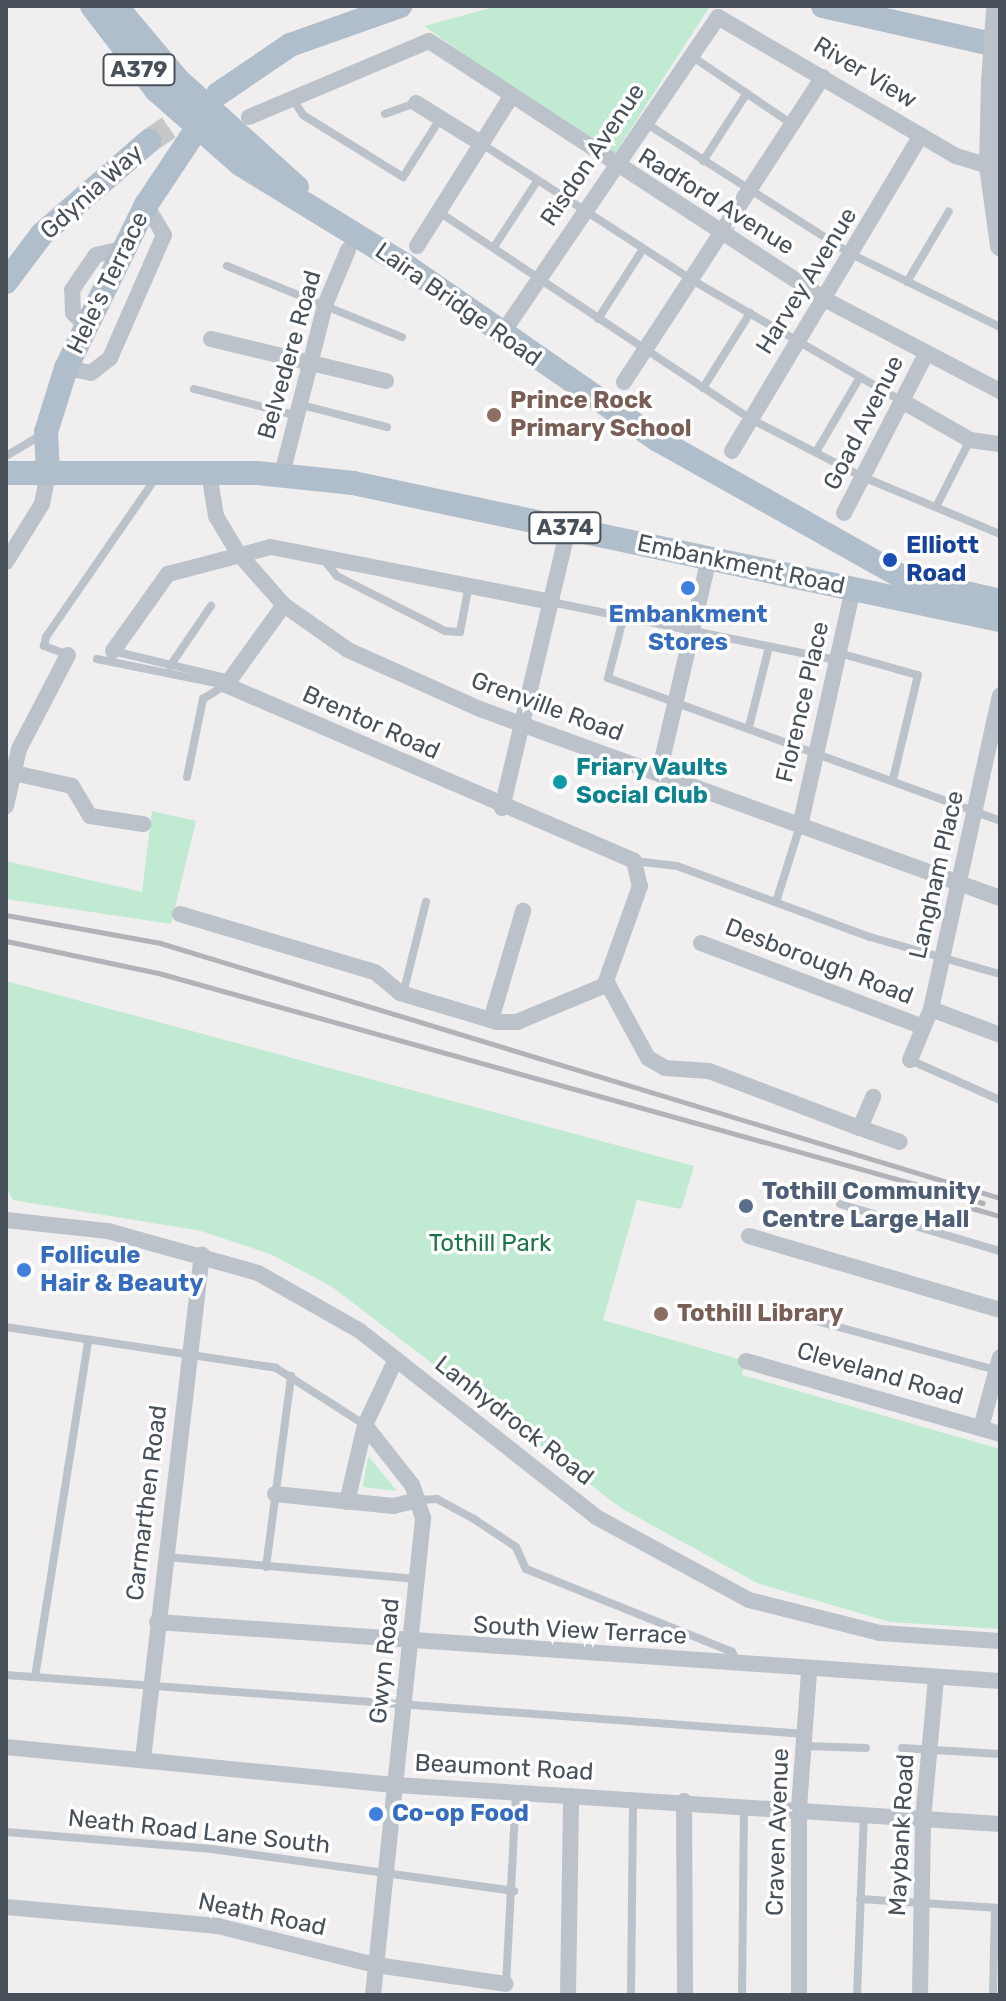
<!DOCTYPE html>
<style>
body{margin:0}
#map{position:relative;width:1006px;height:2001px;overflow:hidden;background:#f0eeee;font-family:Rubik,sans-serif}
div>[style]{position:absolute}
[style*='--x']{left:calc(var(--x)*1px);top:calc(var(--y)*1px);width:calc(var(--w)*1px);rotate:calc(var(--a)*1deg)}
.green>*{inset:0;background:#c0ead1}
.primary-tunnel>*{height:24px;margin-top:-12px;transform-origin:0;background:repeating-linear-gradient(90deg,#c6c7c9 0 24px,transparent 0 36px)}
.service>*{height:8px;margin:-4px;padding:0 4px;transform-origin:4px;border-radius:4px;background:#bbc2ca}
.minor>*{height:16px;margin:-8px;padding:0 8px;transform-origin:8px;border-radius:8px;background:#bbc2ca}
.tertiary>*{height:20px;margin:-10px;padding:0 10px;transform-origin:10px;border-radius:10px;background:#bbc2ca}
.primary>*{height:24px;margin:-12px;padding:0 12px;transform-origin:12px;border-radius:12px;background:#b0bdca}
.rail>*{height:5px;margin:-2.5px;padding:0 2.5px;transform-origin:2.5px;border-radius:2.5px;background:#b1b3b8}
.tertiary-bridge>*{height:20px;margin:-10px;padding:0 10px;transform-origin:10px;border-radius:10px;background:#bbc2ca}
.dots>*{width:22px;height:22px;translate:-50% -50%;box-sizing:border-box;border:4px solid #fff;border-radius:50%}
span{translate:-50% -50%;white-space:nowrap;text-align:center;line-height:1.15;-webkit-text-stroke:7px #fff;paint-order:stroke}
.shield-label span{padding:2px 6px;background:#fff;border:2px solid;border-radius:6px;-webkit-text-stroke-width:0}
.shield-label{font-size:22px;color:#48515a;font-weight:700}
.street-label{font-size:24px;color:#48515a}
.education-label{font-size:24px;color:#785e54;font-weight:700}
.left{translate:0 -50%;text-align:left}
.transit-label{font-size:24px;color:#164399;font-weight:700}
.shop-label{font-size:24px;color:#366cbe;font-weight:700}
.culture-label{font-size:24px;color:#0d838f;font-weight:700}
.service-label{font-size:24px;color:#4e5e75;font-weight:700}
.park-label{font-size:24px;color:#1f744a}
.frame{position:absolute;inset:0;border:8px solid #48515a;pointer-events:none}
</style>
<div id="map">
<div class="green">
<div style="clip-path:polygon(498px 6px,710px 6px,612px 158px,424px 26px)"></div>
<div style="clip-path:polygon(152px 811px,196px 821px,171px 924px,6px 899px,6px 861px,142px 892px)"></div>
<div style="clip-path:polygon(6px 981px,694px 1166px,681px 1209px,637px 1200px,603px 1320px,746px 1361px,742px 1375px,1000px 1449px,1000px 1629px,890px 1622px,757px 1583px,621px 1508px,331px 1286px,270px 1254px,201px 1231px,13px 1200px,6px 1186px)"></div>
<div style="clip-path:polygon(368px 1456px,397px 1491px,363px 1487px)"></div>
</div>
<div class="primary-tunnel">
<div style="--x:149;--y:141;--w:65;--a:-34.4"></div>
</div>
<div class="service">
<div style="--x:690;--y:55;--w:123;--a:34.1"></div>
<div style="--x:292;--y:98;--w:20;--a:57"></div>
<div style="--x:303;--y:115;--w:118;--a:31.8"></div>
<div style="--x:403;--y:177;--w:69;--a:-57.5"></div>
<div style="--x:385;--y:114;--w:33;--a:-20"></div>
<div style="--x:644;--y:122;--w:248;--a:32.5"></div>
<div style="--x:853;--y:255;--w:164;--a:26.1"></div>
<div style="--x:482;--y:144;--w:250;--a:32.9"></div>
<div style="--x:692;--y:280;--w:242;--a:30"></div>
<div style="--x:703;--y:161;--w:81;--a:-57.1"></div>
<div style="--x:439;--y:212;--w:374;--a:33.6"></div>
<div style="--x:751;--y:419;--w:126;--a:27.4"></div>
<div style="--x:863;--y:477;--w:148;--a:22.6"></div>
<div style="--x:494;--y:247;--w:79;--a:-56.9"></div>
<div style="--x:227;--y:266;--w:189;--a:22.1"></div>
<div style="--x:907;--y:282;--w:82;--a:-59.4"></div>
<div style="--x:598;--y:319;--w:83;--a:-57.3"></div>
<div style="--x:703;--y:388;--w:89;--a:-57.9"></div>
<div style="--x:194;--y:389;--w:103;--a:14.6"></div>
<div style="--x:298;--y:404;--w:92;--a:14.5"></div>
<div style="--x:816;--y:452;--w:87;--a:-59.6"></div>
<div style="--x:6;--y:456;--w:43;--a:-30.7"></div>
<div style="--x:936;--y:507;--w:75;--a:-63.1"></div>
<div style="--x:323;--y:559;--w:22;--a:51"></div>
<div style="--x:337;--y:576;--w:121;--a:27"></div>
<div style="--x:445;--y:631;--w:15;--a:4"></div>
<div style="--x:460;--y:632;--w:48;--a:-79.2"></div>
<div style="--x:551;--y:602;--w:291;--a:11.5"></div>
<div style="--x:623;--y:619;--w:61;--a:104.3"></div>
<div style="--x:608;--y:678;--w:417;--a:20"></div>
<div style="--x:113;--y:651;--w:120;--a:13.5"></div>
<div style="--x:839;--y:653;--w:82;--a:15.6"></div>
<div style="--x:918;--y:675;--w:107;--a:103.5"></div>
<div style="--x:68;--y:655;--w:26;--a:-159"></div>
<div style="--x:44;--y:646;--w:9;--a:-77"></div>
<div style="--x:46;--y:637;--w:196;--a:-55.4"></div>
<div style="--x:97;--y:659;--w:132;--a:11.4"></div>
<div style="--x:170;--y:666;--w:73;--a:-55.7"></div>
<div style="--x:749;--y:727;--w:82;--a:-76"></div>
<div style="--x:187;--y:777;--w:80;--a:-78.4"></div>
<div style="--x:203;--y:699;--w:26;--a:-32"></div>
<div style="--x:634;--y:861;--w:43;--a:6.6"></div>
<div style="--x:677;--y:866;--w:206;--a:20.2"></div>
<div style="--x:870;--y:937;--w:135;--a:15.9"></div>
<div style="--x:776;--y:902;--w:80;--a:-72.5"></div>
<div style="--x:403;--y:994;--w:95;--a:-76"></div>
<div style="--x:910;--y:1060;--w:98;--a:24"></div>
<div style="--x:840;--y:1204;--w:167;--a:16.4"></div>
<div style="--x:791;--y:1314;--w:216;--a:15.3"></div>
<div style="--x:6;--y:1327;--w:273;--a:8.6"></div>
<div style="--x:276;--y:1368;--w:106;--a:32.6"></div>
<div style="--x:418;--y:1500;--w:19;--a:-3"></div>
<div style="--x:437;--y:1499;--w:42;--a:28.4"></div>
<div style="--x:474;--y:1519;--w:50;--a:33.7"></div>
<div style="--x:516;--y:1547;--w:24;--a:66"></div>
<div style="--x:526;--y:1569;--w:222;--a:21.9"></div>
<div style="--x:732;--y:1652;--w:10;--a:61"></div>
<div style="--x:166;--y:1557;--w:252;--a:5"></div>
<div style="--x:266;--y:1567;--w:193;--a:-82.5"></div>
<div style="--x:6;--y:1675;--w:801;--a:4.22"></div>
<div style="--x:35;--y:1677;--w:340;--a:-81"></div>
<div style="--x:804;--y:1746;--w:62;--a:1.8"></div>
<div style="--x:902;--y:1748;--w:98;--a:3.5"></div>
<div style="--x:6;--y:1832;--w:207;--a:4.7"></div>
<div style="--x:212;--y:1849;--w:305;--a:7.9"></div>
<div style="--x:860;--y:1899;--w:140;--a:3.7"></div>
<div style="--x:506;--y:1984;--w:192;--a:-87"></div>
<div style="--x:631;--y:1995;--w:195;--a:-89.4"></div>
<div style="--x:742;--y:1995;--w:190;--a:-89.4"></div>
<div style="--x:857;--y:1995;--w:183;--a:-87.8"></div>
<div style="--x:993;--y:1995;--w:87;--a:-88.7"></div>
</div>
<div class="minor">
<div style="--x:416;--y:103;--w:78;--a:31.8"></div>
<div style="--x:249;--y:117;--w:195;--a:-22.9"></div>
<div style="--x:429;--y:41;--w:474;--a:33.1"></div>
<div style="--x:826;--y:300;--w:196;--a:27.6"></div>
<div style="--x:417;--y:246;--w:176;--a:-57.8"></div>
<div style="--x:510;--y:322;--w:369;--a:-55.7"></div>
<div style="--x:718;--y:17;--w:276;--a:30.3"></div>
<div style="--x:956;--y:156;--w:34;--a:17"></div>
<div style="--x:86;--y:326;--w:18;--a:-135"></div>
<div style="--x:73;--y:313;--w:23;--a:-92"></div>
<div style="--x:72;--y:290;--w:42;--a:-55.6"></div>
<div style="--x:96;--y:255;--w:28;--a:-13"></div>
<div style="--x:211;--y:339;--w:180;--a:13.5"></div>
<div style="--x:66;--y:368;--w:25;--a:11"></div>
<div style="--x:91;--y:373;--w:24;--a:-38"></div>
<div style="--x:110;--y:358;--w:134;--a:-66.3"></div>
<div style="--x:164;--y:235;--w:35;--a:-121"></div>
<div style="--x:624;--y:382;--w:364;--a:-56.9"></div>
<div style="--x:902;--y:401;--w:78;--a:29.8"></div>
<div style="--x:970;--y:440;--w:30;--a:8"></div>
<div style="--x:732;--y:451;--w:368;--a:-59.1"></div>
<div style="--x:209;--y:473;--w:44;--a:80.8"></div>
<div style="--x:216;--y:516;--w:43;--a:59.3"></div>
<div style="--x:238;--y:553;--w:69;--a:48.5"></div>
<div style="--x:284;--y:605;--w:78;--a:35.1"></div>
<div style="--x:348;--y:650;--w:145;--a:24.1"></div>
<div style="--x:480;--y:709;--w:553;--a:19.97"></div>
<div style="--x:282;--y:474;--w:174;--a:-75.7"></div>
<div style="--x:325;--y:305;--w:60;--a:-67.3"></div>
<div style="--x:844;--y:513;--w:179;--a:-62.7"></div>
<div style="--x:6;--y:562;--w:68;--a:-58.2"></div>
<div style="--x:42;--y:504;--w:33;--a:-79"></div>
<div style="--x:284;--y:605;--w:99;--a:125.9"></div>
<div style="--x:226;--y:685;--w:444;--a:23.3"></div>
<div style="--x:634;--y:861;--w:26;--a:77"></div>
<div style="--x:640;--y:886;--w:101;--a:109.7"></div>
<div style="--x:606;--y:981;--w:88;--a:61.4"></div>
<div style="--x:648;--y:1058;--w:20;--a:30"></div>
<div style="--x:665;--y:1068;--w:44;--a:3.9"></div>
<div style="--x:709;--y:1071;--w:161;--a:20.7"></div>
<div style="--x:860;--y:1128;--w:34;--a:-67"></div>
<div style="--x:113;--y:651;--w:95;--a:-54.5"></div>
<div style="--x:168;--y:574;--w:106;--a:-14.7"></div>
<div style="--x:271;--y:547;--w:285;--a:11.1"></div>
<div style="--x:14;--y:773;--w:59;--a:12.6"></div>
<div style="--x:72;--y:786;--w:35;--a:59"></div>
<div style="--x:90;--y:816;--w:54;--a:8.6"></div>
<div style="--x:659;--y:773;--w:221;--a:-76.9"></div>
<div style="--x:6;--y:806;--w:58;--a:-77.2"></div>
<div style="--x:19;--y:749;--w:106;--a:-62.5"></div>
<div style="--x:502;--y:808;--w:287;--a:-76.7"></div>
<div style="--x:800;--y:826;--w:243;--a:-77.4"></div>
<div style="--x:180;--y:914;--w:203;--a:16.6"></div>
<div style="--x:375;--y:972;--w:33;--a:40"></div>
<div style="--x:400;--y:993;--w:101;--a:16.6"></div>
<div style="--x:497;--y:1022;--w:20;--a:0"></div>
<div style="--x:517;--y:1022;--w:99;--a:-22.7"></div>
<div style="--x:701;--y:943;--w:235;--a:20.7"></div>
<div style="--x:931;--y:1009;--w:74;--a:20.6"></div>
<div style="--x:491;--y:1020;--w:114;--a:-73.6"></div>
<div style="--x:910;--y:1060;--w:55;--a:-67.6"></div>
<div style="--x:931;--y:1009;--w:321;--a:-77.6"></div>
<div style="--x:860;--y:1128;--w:42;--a:19.3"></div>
<div style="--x:6;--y:1220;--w:103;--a:6.2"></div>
<div style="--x:108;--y:1231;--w:156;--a:15.6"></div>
<div style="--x:258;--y:1273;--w:117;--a:29.6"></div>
<div style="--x:360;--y:1331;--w:300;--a:38.2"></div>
<div style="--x:596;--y:1517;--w:174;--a:28.5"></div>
<div style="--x:749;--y:1600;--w:135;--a:14.1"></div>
<div style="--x:880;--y:1633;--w:120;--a:3.8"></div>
<div style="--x:749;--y:1236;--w:262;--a:16.4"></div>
<div style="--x:746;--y:1361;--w:264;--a:16"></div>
<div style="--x:981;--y:1428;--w:73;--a:-75"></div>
<div style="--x:275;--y:1494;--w:119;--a:5.8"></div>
<div style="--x:393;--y:1506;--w:26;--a:-13"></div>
<div style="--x:347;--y:1502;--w:79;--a:-76.8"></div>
<div style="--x:157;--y:1622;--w:845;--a:4"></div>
<div style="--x:6;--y:1747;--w:392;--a:5.6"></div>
<div style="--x:396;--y:1785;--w:605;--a:3.69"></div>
<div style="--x:143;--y:1759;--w:508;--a:-83.34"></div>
<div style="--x:684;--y:1801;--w:194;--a:89.7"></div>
<div style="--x:6;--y:1907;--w:213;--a:5.1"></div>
<div style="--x:218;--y:1926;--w:163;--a:13.9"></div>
<div style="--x:376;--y:1965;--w:131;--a:8.3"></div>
<div style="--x:373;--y:1995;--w:480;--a:-84"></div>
<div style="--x:423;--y:1518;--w:35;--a:-108"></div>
<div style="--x:412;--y:1485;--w:76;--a:-128.1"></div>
<div style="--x:365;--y:1425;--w:73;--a:-64.8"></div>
<div style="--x:568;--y:1995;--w:199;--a:-89.1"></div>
<div style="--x:799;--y:1995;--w:187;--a:-90"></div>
<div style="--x:799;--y:1808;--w:137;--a:-85.8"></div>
<div style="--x:920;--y:1995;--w:176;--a:-89"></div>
<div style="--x:923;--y:1819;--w:142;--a:-84.7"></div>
</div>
<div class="tertiary">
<div style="--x:991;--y:83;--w:83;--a:91.4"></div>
<div style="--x:989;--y:166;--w:81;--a:82.2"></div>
</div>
<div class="primary">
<div style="--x:92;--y:6;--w:106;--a:52.7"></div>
<div style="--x:156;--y:90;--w:112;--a:41.4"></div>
<div style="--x:240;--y:164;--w:193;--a:31.5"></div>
<div style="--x:405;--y:265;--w:308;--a:34.7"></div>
<div style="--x:658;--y:440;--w:352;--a:29.3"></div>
<div style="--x:116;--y:6;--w:97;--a:50"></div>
<div style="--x:178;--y:80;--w:160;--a:42"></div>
<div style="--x:823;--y:6;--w:181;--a:12.7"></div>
<div style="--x:218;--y:94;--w:87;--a:-34.2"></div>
<div style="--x:290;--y:45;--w:117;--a:-19.5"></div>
<div style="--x:6;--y:282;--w:60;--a:-53.1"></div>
<div style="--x:42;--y:234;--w:142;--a:-41"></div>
<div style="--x:48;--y:472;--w:40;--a:-92.9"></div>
<div style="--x:46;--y:432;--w:67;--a:-72.6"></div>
<div style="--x:66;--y:368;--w:182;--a:-63.9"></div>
<div style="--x:146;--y:205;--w:114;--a:-56.4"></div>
<div style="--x:6;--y:473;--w:251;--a:0"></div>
<div style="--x:257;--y:473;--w:97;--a:5.9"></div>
<div style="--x:353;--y:483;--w:661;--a:11.96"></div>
<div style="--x:939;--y:587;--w:63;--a:12.9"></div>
</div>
<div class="rail">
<div style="--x:6;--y:915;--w:157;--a:10.3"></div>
<div style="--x:160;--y:943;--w:878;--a:16.89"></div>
<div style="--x:6;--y:941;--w:159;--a:11.9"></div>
<div style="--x:162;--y:974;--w:852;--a:15.59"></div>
<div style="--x:968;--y:1207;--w:33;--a:16"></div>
</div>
<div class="tertiary-bridge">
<div style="--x:991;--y:83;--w:73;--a:-86.1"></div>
</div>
<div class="dots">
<div style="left:494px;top:415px;background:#8d6e63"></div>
<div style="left:890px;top:560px;background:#1a4fb4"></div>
<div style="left:688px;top:588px;background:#3f7fe0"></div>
<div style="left:560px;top:782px;background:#0f9aa8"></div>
<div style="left:746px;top:1206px;background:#5c6f8a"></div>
<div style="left:24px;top:1270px;background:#3f7fe0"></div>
<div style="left:661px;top:1314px;background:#8d6e63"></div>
<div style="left:376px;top:1814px;background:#3f7fe0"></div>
</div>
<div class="shield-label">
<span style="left:139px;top:70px">A379</span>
<span style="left:565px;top:528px">A374</span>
</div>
<div class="street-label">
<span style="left:865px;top:73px;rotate:31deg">River View</span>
<span style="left:593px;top:155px;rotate:-56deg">Risdon Avenue</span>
<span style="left:92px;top:192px;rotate:-42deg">Gdynia Way</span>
<span style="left:716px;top:202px;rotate:32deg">Radford Avenue</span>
<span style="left:807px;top:281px;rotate:-58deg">Harvey Avenue</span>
<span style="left:108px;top:283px;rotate:-64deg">Hele's Terrace</span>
<span style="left:458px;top:305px;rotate:35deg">Laira Bridge Road</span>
<span style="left:290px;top:355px;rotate:-74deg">Belvedere Road</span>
<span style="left:864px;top:423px;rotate:-63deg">Goad Avenue</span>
<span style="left:741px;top:565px;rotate:12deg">Embankment Road</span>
<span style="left:803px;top:702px;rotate:-77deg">Florence Place</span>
<span style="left:547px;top:707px;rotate:20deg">Grenville Road</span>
<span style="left:371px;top:723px;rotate:24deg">Brentor Road</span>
<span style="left:937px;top:875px;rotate:-77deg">Langham Place</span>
<span style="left:819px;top:962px;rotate:21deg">Desborough Road</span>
<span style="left:880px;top:1374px;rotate:16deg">Cleveland Road</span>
<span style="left:514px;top:1421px;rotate:38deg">Lanhydrock Road</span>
<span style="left:147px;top:1503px;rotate:-83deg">Carmarthen Road</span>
<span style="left:580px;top:1631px;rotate:3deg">South View Terrace</span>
<span style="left:385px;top:1661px;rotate:-84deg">Gwyn Road</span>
<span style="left:504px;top:1768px;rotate:3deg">Beaumont Road</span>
<span style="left:199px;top:1832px;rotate:6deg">Neath Road Lane South</span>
<span style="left:778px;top:1832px;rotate:-88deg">Craven Avenue</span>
<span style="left:902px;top:1835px;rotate:-87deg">Maybank Road</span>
<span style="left:262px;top:1915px;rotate:12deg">Neath Road</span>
</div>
<div class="education-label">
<span class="left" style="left:510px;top:415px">Prince Rock<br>Primary School</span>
<span class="left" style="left:677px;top:1314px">Tothill Library</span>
</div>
<div class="transit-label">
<span class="left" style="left:906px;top:560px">Elliott<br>Road</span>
</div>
<div class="shop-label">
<span style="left:688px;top:629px">Embankment<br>Stores</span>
<span class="left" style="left:40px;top:1270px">Follicule<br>Hair &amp; Beauty</span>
<span class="left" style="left:392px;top:1814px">Co-op Food</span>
</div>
<div class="culture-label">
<span class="left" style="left:576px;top:782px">Friary Vaults<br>Social Club</span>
</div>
<div class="service-label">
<span class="left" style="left:762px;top:1206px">Tothill Community<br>Centre Large Hall</span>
</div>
<div class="park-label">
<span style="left:490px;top:1244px">Tothill Park</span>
</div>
<div class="frame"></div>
</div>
